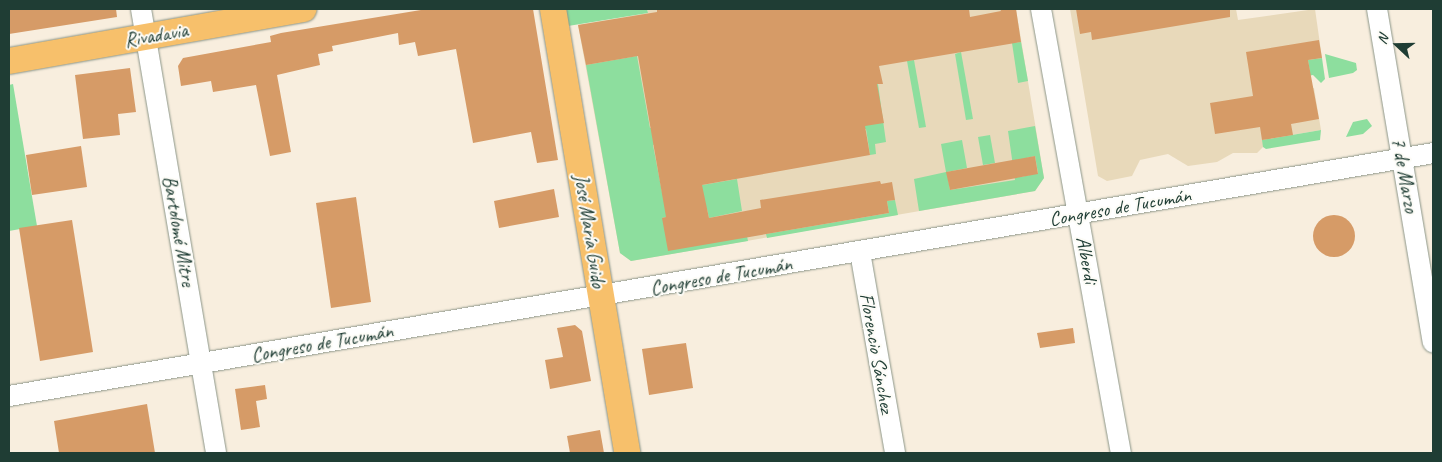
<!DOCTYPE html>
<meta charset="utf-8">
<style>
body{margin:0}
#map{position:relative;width:1442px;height:462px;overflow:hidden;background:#f8eede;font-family:Caveat,sans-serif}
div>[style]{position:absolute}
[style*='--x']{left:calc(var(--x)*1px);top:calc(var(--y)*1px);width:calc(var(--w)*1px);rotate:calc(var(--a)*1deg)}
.built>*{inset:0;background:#e8d9ba}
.green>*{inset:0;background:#8dde9e}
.building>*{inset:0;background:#d69b67}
.round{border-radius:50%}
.roads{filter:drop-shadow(0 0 1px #8c9689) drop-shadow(0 0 1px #8c9689)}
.minor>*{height:20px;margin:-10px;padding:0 10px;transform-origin:10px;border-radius:10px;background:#fff}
.major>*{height:26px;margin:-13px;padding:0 13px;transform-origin:13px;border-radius:13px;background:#f7c06b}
span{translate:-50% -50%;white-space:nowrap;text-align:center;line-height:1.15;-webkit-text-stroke:4px #fdfcf7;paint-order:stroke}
.street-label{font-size:20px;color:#1f3d34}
.frame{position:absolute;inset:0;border:10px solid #1f3d34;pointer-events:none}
.north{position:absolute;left:1372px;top:20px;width:50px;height:50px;-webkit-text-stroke:4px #fdfcf7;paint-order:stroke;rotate:291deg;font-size:14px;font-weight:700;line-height:20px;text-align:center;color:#1f3d34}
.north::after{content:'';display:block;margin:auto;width:18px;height:22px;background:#1f3d34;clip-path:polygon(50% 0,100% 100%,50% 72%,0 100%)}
</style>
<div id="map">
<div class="built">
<div style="clip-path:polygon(647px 9px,1016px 9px,1044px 178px,1035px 191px,631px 261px,620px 253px,578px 25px,648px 13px)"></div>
<div style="clip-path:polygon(1070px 9px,1236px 9px,1238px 20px,1315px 9px,1322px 58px,1309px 60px,1311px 72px,1289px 93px,1314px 88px,1321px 130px,1263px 140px,1263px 147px,1257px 153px,1233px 153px,1217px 162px,1188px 166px,1168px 154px,1140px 160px,1132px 176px,1107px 181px,1098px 176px)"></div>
</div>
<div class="green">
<div style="clip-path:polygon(566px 9px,647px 9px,648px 13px,568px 26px)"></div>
<div style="clip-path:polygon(1021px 42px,1028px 81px,1018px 83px,1012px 43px)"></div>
<div style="clip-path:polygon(961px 52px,973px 119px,966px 120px,955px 54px)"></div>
<div style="clip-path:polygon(1325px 54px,1356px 63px,1357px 70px,1353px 73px,1329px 78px)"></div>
<div style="clip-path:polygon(637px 56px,650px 128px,730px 114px,653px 145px,662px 192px,737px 179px,742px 211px,709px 218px,707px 209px,662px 218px,747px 236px,748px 241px,631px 261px,620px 253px,586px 65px)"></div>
<div style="clip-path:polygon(1322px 58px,1325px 79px,1321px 83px,1313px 75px,1287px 80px,1310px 72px,1308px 60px)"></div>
<div style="clip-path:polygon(914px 60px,926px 127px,919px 128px,907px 61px)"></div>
<div style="clip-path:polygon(13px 84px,37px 226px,9px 231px,9px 85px)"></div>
<div style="clip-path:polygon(878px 84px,886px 142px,875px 144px,876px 154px,870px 155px,866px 129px,855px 130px,866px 87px)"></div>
<div style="clip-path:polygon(1367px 119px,1372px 126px,1363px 134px,1346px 137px,1353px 122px)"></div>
<div style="clip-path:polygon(evenodd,1035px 126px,1044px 178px,1035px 191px,919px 211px,914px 179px,946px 172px,941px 144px,962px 140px,967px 168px,947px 172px,950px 190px,1015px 180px,1008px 131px,1035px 126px,1035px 156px,1038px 173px,1021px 177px,1018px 160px,1035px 156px)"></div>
<div style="clip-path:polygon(1321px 130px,1320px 140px,1266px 149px,1263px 147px,1262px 140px)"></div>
<div style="clip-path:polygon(990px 135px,995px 163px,983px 165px,978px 137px)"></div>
<div style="clip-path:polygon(895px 200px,898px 215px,767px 238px,766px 234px,889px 213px,887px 201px)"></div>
</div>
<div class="building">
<div style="clip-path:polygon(9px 9px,116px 9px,117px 17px,9px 34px)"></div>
<div style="clip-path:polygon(427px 9px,533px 9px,558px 160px,537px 163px,531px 132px,473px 143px,456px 49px,418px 56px,415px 42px,399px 45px,398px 33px,332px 46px,333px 51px,318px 54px,320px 65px,277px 75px,291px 152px,270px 156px,256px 85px,213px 92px,211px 81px,181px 86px,178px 66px,183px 58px,271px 42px,270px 36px,281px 33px)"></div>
<div style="clip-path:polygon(657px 9px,969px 9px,970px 17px,1001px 11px,1000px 9px,1016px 9px,1021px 42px,879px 66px,883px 84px,877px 84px,884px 123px,865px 126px,870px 155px,702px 185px,709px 218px,761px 208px,760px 200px,880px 181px,881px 184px,892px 182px,895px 200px,887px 201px,889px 213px,668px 251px,662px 218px,666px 217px,638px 56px,586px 65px,578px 25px,657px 12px)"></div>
<div style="clip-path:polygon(1076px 9px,1230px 9px,1230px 17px,1092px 40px,1091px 32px,1080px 34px)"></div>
<div style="clip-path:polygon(1319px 40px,1322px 58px,1308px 60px,1319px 119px,1291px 124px,1293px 135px,1262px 140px,1260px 127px,1215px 134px,1210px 103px,1253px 96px,1246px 52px)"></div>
<div style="clip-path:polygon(130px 68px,136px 112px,118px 114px,120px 135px,83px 139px,75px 75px)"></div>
<div style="clip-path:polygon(81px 146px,87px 187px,32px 195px,26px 155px)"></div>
<div style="clip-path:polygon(1035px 156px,1038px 174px,950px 190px,946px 172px)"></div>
<div style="clip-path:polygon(554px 189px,559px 217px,499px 228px,494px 201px)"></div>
<div style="clip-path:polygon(356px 197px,371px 302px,331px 308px,316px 203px)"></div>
<div class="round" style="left:1313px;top:215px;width:42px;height:42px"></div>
<div style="clip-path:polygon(72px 220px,93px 352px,40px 361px,19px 228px)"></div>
<div style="clip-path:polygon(575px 325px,582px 331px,591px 381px,550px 389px,545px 360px,563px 357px,557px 328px)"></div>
<div style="clip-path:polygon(1073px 328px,1075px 343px,1040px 348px,1037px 333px)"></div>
<div style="clip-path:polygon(686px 343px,693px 388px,649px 395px,642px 349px)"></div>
<div style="clip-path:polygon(265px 385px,267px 399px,256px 401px,260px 427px,241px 430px,235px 389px)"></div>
<div style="clip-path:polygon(147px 404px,155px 453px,59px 453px,54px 421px)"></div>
<div style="clip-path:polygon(600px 430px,604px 453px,570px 453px,567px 436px)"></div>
</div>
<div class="roads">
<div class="minor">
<div style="--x:141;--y:9;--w:450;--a:80.4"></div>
<div style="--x:1041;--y:9;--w:451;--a:79.8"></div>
<div style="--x:1377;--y:9;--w:338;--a:80.5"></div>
<div style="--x:860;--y:252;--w:204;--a:80.1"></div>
<div style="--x:9;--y:396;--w:1445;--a:-9.68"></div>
</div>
<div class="major">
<div style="--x:553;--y:9;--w:450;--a:80.5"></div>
<div style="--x:9;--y:61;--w:299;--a:-10"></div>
</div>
</div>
<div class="street-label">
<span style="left:156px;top:35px;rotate:-10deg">Rivadavia</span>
<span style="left:1405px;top:175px;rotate:80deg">7 de Marzo</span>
<span style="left:1120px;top:207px;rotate:-10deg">Congreso de Tucumán</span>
<span style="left:179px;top:231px;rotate:80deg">Bartolomé Mitre</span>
<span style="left:590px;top:231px;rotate:81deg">José María Guido</span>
<span style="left:1087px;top:260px;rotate:80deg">Alberdi</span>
<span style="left:721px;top:276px;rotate:-10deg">Congreso de Tucumán</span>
<span style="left:322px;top:343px;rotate:-10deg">Congreso de Tucumán</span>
<span style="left:877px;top:353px;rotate:80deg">Florencio Sánchez</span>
</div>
<div class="frame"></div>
<div class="north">N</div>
</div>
